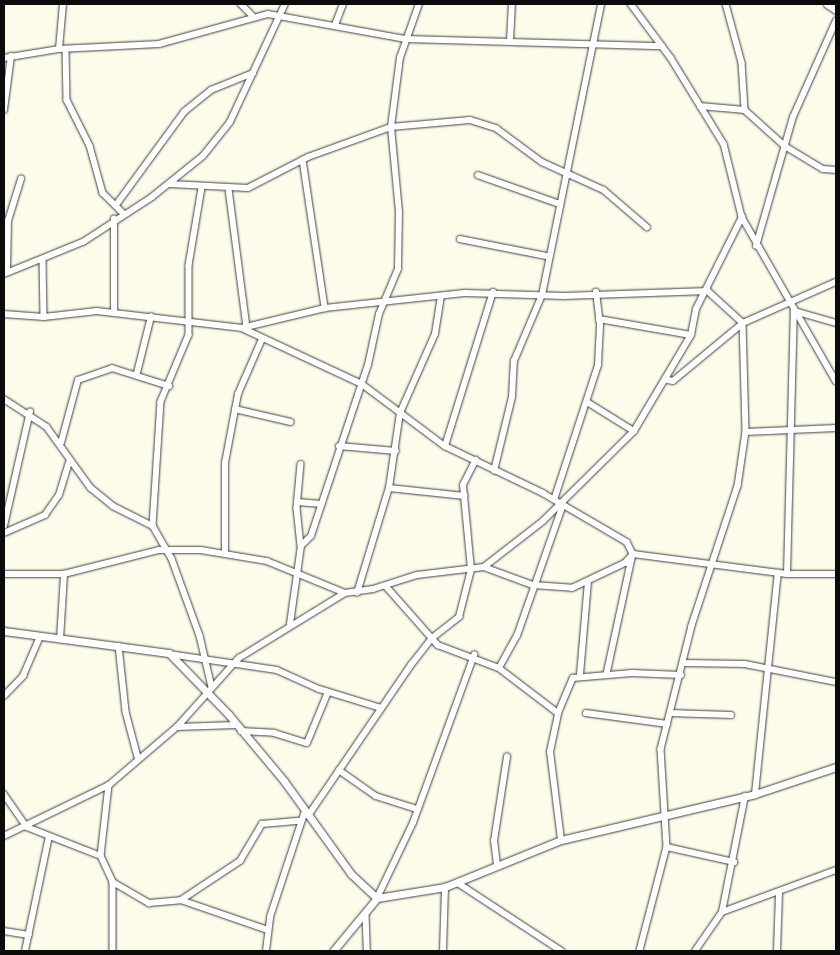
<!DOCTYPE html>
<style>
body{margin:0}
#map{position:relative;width:840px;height:955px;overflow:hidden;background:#fdfceb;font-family:Merriweather,serif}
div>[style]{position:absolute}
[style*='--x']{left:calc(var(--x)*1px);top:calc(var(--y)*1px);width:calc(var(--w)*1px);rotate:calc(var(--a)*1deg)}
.roads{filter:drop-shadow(0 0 1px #3e3e3e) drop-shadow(0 0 1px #3e3e3e)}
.minor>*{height:5.5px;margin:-2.75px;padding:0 2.75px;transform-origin:2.75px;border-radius:2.75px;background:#fff}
.tertiary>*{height:7px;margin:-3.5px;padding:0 3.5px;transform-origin:3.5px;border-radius:3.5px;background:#fff}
span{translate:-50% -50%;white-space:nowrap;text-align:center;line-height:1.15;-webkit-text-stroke:5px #fff;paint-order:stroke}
.frame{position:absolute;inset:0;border:5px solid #0b0b0b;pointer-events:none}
</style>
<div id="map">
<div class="roads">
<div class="minor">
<div style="--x:241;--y:4;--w:16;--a:45"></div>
<div style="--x:631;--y:4;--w:67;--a:53.5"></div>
<div style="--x:671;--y:58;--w:101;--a:58.4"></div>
<div style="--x:724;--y:144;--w:75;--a:76.1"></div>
<div style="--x:742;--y:217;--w:189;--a:60.2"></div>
<div style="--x:726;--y:4;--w:61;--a:74.8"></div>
<div style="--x:742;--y:63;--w:47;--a:86.3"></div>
<div style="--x:335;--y:25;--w:22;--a:-69"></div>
<div style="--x:510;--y:41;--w:37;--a:-87"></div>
<div style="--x:59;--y:49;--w:45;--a:-84.9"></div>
<div style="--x:66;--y:49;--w:51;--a:88.9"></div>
<div style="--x:67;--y:100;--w:51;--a:63.4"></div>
<div style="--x:90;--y:146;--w:49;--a:74.5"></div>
<div style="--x:103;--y:193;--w:30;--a:45"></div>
<div style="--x:4;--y:58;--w:56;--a:-9.3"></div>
<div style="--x:59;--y:49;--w:100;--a:-2.9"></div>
<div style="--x:159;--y:44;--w:113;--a:-15.4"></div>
<div style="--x:268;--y:14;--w:140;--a:10.3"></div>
<div style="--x:406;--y:39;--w:256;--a:1.6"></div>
<div style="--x:700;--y:106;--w:45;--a:5.1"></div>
<div style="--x:745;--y:110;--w:54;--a:42"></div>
<div style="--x:785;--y:146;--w:44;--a:31.2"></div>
<div style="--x:823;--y:169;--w:13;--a:4"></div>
<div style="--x:4;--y:110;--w:54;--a:-82.6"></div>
<div style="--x:303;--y:160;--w:150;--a:81.5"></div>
<div style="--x:478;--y:175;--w:87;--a:19.5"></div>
<div style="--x:170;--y:184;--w:78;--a:2.9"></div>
<div style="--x:248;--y:188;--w:68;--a:-27.3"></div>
<div style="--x:308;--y:157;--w:88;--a:-19.9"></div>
<div style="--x:391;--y:127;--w:79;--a:-5.1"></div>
<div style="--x:470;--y:120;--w:27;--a:17"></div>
<div style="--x:496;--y:128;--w:57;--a:36.5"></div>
<div style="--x:542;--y:162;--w:68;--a:24.3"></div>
<div style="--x:604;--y:190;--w:57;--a:40.7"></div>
<div style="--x:202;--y:188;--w:79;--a:99.5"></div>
<div style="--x:189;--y:266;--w:69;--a:90"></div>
<div style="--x:189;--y:335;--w:73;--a:112.7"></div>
<div style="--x:161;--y:402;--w:124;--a:93.7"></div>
<div style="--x:153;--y:526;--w:38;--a:60"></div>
<div style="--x:172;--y:559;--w:82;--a:70"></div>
<div style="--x:200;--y:636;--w:52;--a:76.8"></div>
<div style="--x:229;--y:189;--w:139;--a:82.6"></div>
<div style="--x:116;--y:205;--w:115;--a:-53.8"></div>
<div style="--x:184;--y:112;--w:35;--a:-39"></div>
<div style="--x:211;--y:90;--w:45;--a:-22"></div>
<div style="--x:460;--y:239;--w:89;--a:11.1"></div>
<div style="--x:756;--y:246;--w:134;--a:-74"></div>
<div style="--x:793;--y:117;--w:105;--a:-65.9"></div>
<div style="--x:43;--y:260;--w:57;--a:89"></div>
<div style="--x:7;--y:272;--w:51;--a:-88.9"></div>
<div style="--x:8;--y:221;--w:44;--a:-72.8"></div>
<div style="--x:4;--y:274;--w:85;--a:-22.1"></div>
<div style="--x:83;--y:242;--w:82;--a:-33.1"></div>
<div style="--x:152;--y:197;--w:65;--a:-38.8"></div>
<div style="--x:203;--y:156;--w:43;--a:-51.5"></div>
<div style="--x:230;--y:122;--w:130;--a:-65"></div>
<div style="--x:114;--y:313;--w:94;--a:-90"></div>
<div style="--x:4;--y:314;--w:40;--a:4.3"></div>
<div style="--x:44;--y:317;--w:53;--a:-6.5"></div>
<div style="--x:97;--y:311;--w:146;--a:6.7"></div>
<div style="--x:242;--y:328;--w:85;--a:-13.5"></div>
<div style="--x:325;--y:308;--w:142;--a:-6.1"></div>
<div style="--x:466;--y:293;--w:98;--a:1.8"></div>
<div style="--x:564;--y:296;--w:144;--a:-2"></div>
<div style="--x:708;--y:291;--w:47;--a:42.4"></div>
<div style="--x:743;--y:323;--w:109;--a:88.4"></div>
<div style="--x:746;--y:432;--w:55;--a:98.4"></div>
<div style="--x:738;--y:486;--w:147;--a:108.2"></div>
<div style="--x:692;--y:626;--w:127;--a:104.1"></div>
<div style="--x:661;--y:749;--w:98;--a:86.5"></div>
<div style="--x:667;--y:847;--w:107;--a:104.6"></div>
<div style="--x:599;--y:319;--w:93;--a:9.9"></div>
<div style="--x:242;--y:328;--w:132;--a:25"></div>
<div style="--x:362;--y:384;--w:104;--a:36.8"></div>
<div style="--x:445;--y:446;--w:109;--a:25.6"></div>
<div style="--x:543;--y:493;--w:97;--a:30.3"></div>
<div style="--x:627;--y:542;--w:13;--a:63"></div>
<div style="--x:633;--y:554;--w:123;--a:102.2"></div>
<div style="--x:137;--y:373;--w:58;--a:-76"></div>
<div style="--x:668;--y:380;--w:5;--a:11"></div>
<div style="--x:673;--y:381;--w:91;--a:-39.6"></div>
<div style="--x:743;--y:323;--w:102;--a:-23.8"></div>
<div style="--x:4;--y:399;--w:51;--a:33.1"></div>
<div style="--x:47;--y:427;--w:75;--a:54.2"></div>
<div style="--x:91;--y:488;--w:28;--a:39"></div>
<div style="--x:113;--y:506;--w:45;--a:26.6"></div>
<div style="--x:589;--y:403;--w:53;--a:31.9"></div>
<div style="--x:235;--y:409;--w:57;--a:13.1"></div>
<div style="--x:746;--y:432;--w:90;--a:-2.5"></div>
<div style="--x:61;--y:443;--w:65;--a:-74.9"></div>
<div style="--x:78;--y:380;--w:36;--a:-19"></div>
<div style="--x:112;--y:368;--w:60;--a:17.5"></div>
<div style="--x:339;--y:446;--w:57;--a:5"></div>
<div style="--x:445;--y:446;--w:161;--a:-72.7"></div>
<div style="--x:301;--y:464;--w:44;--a:95.2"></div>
<div style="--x:297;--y:508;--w:38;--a:84"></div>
<div style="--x:494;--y:471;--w:76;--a:-76.3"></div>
<div style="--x:512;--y:397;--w:36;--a:-87"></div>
<div style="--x:514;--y:361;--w:72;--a:-67"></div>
<div style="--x:542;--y:295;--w:297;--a:-78.5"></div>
<div style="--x:389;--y:488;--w:76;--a:6"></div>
<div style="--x:554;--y:500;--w:142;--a:-71.9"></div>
<div style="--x:598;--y:365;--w:40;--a:-87.1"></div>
<div style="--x:600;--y:325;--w:33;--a:-97"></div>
<div style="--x:298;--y:502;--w:23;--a:5"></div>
<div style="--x:4;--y:526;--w:117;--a:-77.2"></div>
<div style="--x:4;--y:533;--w:45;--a:-23.7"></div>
<div style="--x:45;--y:515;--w:24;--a:-55"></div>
<div style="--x:59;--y:495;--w:34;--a:-73"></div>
<div style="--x:225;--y:552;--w:89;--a:-90"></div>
<div style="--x:225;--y:463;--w:70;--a:-79.3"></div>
<div style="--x:238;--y:394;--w:60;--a:-66.4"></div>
<div style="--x:633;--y:554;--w:155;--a:7.4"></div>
<div style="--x:787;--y:574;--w:49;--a:0"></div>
<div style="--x:484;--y:567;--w:75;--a:-37.9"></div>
<div style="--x:543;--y:521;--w:128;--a:-44.7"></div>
<div style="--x:634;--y:431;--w:112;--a:-59.3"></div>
<div style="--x:691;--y:335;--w:26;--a:-79"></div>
<div style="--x:696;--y:309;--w:103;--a:-63.4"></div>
<div style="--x:4;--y:574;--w:60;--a:0"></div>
<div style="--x:64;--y:574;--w:98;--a:-14.2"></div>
<div style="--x:159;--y:550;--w:42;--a:0"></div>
<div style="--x:201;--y:550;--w:67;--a:9.5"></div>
<div style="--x:267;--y:561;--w:84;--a:22.3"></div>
<div style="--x:787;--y:574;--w:263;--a:-88.5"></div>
<div style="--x:794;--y:311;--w:44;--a:15.9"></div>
<div style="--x:386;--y:586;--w:79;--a:48.6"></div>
<div style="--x:438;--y:645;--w:65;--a:20.7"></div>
<div style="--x:499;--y:668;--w:74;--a:37.3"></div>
<div style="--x:357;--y:593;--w:110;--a:-73.1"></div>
<div style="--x:389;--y:488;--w:76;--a:-81.7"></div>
<div style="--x:400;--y:413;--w:86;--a:-66.1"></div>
<div style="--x:435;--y:334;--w:37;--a:-81"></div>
<div style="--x:290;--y:624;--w:79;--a:-82"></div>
<div style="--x:301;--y:546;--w:14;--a:-45"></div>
<div style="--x:311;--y:536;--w:180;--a:-71.6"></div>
<div style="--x:368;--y:365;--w:52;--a:-77.8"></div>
<div style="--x:379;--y:314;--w:49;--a:-67.1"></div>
<div style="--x:398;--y:269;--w:57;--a:-89"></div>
<div style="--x:399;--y:212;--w:85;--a:-95.4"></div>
<div style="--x:391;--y:127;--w:70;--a:-82.6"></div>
<div style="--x:400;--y:58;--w:57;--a:-70.6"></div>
<div style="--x:60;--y:640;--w:66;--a:-86.5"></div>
<div style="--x:119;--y:646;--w:66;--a:83.9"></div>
<div style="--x:126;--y:712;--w:47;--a:75.1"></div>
<div style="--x:169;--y:654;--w:109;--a:8.4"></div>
<div style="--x:277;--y:670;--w:46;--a:24.3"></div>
<div style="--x:319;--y:689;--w:65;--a:17"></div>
<div style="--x:684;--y:663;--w:61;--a:0.9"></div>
<div style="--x:745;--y:664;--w:93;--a:11.2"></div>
<div style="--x:499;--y:668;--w:37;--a:-61"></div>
<div style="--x:517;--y:636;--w:139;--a:-70.7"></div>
<div style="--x:580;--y:675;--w:93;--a:-85.1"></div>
<div style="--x:4;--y:696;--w:28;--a:-46"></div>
<div style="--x:23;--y:676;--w:40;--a:-66.6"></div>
<div style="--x:586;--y:713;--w:82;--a:7.7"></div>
<div style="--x:670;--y:713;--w:61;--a:1.9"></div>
<div style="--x:177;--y:727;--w:59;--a:-1.9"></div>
<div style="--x:241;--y:731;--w:33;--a:3"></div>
<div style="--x:274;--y:733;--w:34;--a:17"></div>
<div style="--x:307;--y:743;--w:55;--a:-67.6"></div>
<div style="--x:339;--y:770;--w:45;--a:35.1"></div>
<div style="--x:376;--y:796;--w:43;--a:17.6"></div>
<div style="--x:109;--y:785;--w:71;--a:96.4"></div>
<div style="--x:101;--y:856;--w:29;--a:65"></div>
<div style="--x:113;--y:882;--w:42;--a:30.3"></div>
<div style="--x:149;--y:903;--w:32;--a:-5"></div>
<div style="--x:181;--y:900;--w:71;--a:-33.5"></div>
<div style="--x:240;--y:861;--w:43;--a:-59.3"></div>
<div style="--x:262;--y:824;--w:37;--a:-5"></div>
<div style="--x:4;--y:794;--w:40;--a:55.1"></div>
<div style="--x:27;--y:827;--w:79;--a:21.4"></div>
<div style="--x:755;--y:794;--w:222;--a:-84.1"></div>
<div style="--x:308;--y:816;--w:183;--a:-55.7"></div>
<div style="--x:411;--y:665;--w:33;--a:-52"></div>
<div style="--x:431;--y:639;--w:36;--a:-38"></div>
<div style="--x:459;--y:617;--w:49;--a:-75.7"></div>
<div style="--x:471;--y:570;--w:85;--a:-95.4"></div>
<div style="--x:463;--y:485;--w:28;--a:-63"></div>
<div style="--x:4;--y:836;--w:117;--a:-25.9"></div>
<div style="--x:109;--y:785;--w:89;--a:-40.5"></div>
<div style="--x:177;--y:727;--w:93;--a:-48.1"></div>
<div style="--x:239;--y:658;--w:124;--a:-31.5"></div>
<div style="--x:345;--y:593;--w:28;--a:-8"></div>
<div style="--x:373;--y:589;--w:46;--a:-17.7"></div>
<div style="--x:417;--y:575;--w:67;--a:-6.8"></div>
<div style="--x:484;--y:567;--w:52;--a:20.2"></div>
<div style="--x:533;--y:585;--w:39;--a:4"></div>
<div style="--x:572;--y:588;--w:59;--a:-25.3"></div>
<div style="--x:625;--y:563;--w:12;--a:-48"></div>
<div style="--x:561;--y:840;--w:89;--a:-97.1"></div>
<div style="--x:550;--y:752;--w:40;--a:-78"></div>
<div style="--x:558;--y:713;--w:38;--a:-67"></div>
<div style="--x:573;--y:678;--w:59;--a:-4.8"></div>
<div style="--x:632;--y:673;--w:49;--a:2.3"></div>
<div style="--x:667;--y:847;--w:69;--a:12.6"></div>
<div style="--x:497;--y:865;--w:24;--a:-97"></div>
<div style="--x:494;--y:841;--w:85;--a:-81.2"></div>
<div style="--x:113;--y:882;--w:69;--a:90"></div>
<div style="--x:458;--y:883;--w:124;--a:33.2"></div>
<div style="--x:377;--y:898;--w:83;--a:-64.4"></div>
<div style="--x:413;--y:823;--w:179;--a:-70"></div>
<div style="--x:181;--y:900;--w:92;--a:19"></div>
<div style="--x:722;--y:912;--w:121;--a:-20.2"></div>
<div style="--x:366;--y:914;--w:37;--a:88"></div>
<div style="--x:4;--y:931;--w:25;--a:9"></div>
<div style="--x:25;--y:951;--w:117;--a:-78.2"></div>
<div style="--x:266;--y:951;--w:34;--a:-83"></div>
<div style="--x:270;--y:917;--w:112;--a:-71.7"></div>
<div style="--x:443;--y:951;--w:64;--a:-88.2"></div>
<div style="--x:695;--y:951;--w:47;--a:-55.3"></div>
<div style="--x:722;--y:912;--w:118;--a:-78.8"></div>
<div style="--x:777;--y:951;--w:58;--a:-88"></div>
</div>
<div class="tertiary">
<div style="--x:827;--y:4;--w:11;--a:34"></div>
<div style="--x:4;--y:631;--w:166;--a:7.6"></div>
<div style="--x:169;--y:653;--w:86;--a:45.9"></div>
<div style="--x:229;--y:715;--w:86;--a:50.2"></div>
<div style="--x:284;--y:781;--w:115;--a:54.2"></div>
<div style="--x:351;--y:874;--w:35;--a:43"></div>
<div style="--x:377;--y:898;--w:69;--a:-9.2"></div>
<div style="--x:445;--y:887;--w:125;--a:-22.1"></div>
<div style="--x:561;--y:840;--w:199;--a:-13.3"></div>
<div style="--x:755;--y:794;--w:85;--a:-18.4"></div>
<div style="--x:333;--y:951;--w:69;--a:-50.3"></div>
</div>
</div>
<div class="frame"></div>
</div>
